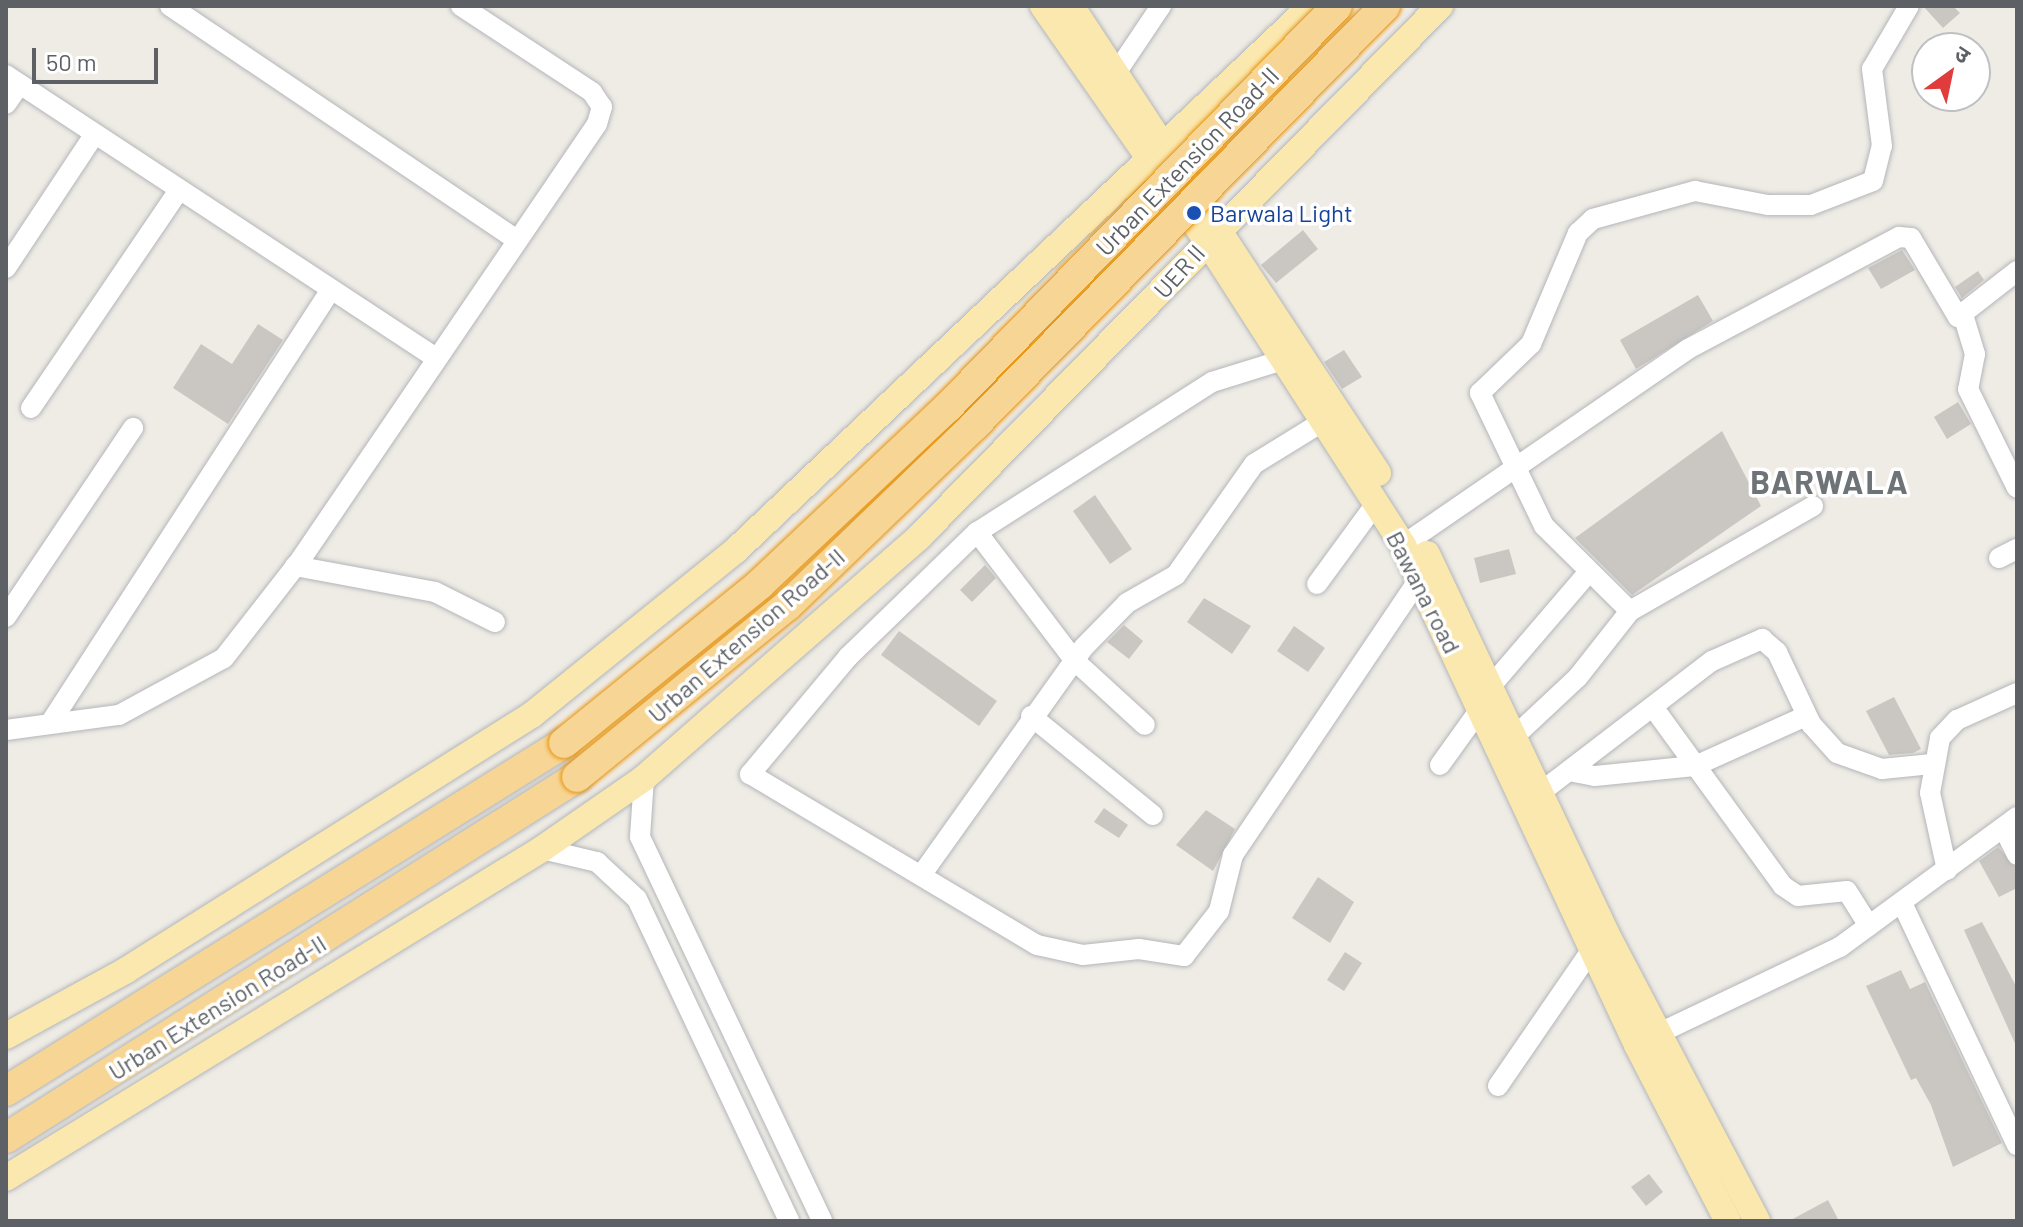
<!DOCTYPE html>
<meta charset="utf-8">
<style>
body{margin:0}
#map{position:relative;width:2023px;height:1227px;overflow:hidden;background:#efece6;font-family:Barlow,"Noto Sans Devanagari",sans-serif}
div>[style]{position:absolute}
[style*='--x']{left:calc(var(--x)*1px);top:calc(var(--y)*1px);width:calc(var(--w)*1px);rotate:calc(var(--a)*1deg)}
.building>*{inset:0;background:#cac7c2}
.roads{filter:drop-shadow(0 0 2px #b3b6b9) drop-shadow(0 0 2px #b3b6b9)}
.minor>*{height:20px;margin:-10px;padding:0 10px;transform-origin:10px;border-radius:10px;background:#fff}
.major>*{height:26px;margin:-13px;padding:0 13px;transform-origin:13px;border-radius:13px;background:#fae8af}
.highway>*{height:30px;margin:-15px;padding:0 15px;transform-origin:15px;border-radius:15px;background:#f7d695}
.bridges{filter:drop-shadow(0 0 2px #e6930e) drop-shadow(0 0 2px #e6930e)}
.highway-bridge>*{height:30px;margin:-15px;padding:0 15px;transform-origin:15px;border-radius:15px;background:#f7d695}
.dots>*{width:22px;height:22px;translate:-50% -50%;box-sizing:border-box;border:4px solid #fff;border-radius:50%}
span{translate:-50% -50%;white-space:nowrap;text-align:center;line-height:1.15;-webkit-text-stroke:7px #fff;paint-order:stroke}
.street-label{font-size:24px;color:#5d6165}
.transit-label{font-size:24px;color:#164399}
.left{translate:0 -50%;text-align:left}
.district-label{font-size:32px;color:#6e7377;font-weight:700;letter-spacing:2px}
.frame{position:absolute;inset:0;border:8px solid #5d6165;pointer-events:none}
.north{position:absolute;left:1911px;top:32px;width:80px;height:80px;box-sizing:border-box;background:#fff;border:2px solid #bec0c1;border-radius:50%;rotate:33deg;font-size:22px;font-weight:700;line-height:32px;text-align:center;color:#5d6165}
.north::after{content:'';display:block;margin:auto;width:28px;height:36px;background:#df3c3b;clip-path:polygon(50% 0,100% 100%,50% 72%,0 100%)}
.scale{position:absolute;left:32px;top:48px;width:126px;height:36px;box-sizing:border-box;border:4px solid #5d6165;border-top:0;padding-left:10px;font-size:24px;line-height:28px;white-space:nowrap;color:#5d6165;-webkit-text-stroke:6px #fff;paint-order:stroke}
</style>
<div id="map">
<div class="building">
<div style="clip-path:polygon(1923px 6px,1953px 6px,1960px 13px,1943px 28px)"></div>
<div style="clip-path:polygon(1303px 230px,1318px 249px,1276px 283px,1261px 265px)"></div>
<div style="clip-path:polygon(1902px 250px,1915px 270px,1881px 289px,1868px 268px)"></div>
<div style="clip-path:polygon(1978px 271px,1984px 280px,1962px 298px,1955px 287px)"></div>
<div style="clip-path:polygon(1698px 295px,1713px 321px,1636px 369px,1620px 340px)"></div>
<div style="clip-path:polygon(258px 324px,283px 340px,228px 424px,173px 388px,201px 344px,232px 364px)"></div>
<div style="clip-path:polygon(1344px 350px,1362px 377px,1342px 389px,1324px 362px)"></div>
<div style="clip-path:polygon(1958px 402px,1971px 424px,1947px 439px,1934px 417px)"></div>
<div style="clip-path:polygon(1722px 431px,1761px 506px,1632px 595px,1575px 538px)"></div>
<div style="clip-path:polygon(1095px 495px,1132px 549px,1110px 564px,1073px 511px)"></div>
<div style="clip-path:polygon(1509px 549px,1516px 574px,1480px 583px,1474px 558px)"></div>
<div style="clip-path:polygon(985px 565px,996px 578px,972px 602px,960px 590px)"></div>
<div style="clip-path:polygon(1204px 598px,1251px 626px,1232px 654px,1187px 622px)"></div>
<div style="clip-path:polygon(1124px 625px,1143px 641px,1129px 659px,1107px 642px)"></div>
<div style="clip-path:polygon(1294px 626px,1325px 648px,1308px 672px,1277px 651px)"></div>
<div style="clip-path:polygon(899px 631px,997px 701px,979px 726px,881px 655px)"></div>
<div style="clip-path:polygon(1894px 697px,1921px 749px,1913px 753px,1889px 755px,1866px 711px)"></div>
<div style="clip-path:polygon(1104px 808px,1128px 825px,1119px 838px,1094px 822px)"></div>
<div style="clip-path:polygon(1206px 810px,1235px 829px,1213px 871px,1176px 845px)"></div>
<div style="clip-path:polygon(1998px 847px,2017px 868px,2017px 888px,1999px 897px,1979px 861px)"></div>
<div style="clip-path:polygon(1318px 877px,1354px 902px,1330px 943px,1292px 918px)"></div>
<div style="clip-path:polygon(1982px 922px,2017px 988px,2017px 1048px,1964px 930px)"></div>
<div style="clip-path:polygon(1345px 952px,1362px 963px,1344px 991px,1327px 980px)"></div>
<div style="clip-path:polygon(1901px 970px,1910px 989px,1925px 982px,2002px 1143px,1953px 1167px,1931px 1105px,1916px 1078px,1911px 1080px,1866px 986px)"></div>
<div style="clip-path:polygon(1649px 1174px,1663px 1192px,1646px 1206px,1631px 1187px)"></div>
<div style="clip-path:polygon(1828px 1200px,1839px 1221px,1789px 1221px)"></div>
</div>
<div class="roads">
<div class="minor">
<div style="--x:170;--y:6;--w:419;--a:34"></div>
<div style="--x:1116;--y:73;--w:81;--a:-56.1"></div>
<div style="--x:6;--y:75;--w:515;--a:33.35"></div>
<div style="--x:6;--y:104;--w:24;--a:-55"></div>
<div style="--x:6;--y:268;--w:159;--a:-56.5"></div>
<div style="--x:1964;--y:318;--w:38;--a:73"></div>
<div style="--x:1975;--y:354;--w:36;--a:101"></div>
<div style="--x:1968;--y:389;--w:110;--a:63.7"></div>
<div style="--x:1283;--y:360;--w:74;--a:162.8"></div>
<div style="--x:1212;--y:382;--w:279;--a:147.4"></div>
<div style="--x:977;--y:532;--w:180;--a:135.9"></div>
<div style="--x:848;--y:657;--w:153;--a:129.9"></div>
<div style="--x:750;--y:774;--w:334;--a:30.8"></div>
<div style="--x:1037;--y:945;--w:47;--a:12.3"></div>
<div style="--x:1083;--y:955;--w:56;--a:-6.1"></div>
<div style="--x:1139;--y:949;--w:46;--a:8.8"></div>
<div style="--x:1184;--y:956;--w:57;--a:-52.1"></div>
<div style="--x:1219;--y:911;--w:58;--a:-76"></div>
<div style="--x:1233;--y:855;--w:333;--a:-56"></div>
<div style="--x:31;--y:408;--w:263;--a:-55.8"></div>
<div style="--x:977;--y:532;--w:161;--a:52.8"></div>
<div style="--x:1074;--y:660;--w:96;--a:42.5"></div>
<div style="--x:1403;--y:545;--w:346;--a:-34.5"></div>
<div style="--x:1688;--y:349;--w:239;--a:-28"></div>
<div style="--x:1899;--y:237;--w:12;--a:5"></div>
<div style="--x:1911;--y:238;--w:92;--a:59.3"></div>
<div style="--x:1958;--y:317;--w:75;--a:-37.9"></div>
<div style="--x:1999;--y:558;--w:20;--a:-27"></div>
<div style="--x:295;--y:566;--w:142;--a:10.5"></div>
<div style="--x:435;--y:592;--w:67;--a:26.6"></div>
<div style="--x:1317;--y:584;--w:102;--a:-53.8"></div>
<div style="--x:1630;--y:611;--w:121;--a:-135.3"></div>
<div style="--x:1544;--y:526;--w:148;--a:-115.7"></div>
<div style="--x:1480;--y:393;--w:71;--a:-43.9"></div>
<div style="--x:1531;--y:344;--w:121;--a:-67.1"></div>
<div style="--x:1578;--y:233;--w:21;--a:-43"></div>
<div style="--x:1593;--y:219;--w:106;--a:-15.4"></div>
<div style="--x:1695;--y:191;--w:74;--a:10.9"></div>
<div style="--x:1768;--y:205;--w:43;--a:0"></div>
<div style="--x:1811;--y:205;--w:66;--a:-21.2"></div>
<div style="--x:1873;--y:181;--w:36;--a:-76"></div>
<div style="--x:1882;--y:146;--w:78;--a:-97.4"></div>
<div style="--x:1872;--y:69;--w:73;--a:-59.6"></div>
<div style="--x:6;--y:617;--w:228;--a:-56.1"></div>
<div style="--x:1491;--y:686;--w:149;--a:-49.4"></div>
<div style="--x:1653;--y:707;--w:221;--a:54"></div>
<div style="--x:1783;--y:886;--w:18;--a:34"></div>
<div style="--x:1798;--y:896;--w:49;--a:-5.8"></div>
<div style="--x:1847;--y:891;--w:41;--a:57.8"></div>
<div style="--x:1031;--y:716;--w:157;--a:39.1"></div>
<div style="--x:51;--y:722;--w:513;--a:-57.08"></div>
<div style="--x:6;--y:730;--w:114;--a:-7.6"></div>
<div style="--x:119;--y:715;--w:119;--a:-28.5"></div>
<div style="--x:224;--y:658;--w:125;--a:-52.1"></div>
<div style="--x:301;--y:559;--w:526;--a:-55.77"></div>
<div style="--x:597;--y:124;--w:18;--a:-74"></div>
<div style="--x:602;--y:107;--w:18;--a:-124"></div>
<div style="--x:592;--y:92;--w:157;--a:-146.7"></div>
<div style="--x:1515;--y:736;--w:86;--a:-43.1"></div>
<div style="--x:1578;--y:677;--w:84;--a:-51.8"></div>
<div style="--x:1630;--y:611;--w:211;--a:-29.8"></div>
<div style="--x:1440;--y:765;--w:70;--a:-54.3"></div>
<div style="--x:1569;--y:771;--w:26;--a:11"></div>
<div style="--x:1595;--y:776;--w:100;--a:-5.7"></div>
<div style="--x:1695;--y:766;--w:122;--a:-24.2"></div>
<div style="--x:644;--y:778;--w:59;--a:93.9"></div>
<div style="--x:640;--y:837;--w:425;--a:64.6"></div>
<div style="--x:1541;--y:792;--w:215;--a:-37.5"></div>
<div style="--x:1712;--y:661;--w:55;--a:-23.7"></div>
<div style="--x:1762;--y:639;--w:20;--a:41"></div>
<div style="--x:1777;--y:652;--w:80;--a:64.7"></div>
<div style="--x:1811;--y:724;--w:39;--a:48"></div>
<div style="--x:1837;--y:753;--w:48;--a:19.6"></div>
<div style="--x:1882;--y:769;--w:50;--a:-5.7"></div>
<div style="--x:2004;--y:829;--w:29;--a:63"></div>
<div style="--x:542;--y:849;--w:57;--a:13.3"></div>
<div style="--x:597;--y:862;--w:54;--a:42.8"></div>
<div style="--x:637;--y:899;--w:356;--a:64.7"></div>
<div style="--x:1947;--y:870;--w:79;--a:-102.4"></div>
<div style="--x:1930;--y:793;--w:56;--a:-79.7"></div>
<div style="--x:1940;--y:738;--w:25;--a:-47"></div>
<div style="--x:1957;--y:720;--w:66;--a:-24.2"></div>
<div style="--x:922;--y:874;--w:277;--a:-54.5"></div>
<div style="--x:1083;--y:648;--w:63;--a:-45.6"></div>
<div style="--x:1127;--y:603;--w:56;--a:-29.7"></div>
<div style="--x:1176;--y:575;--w:136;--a:-54.9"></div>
<div style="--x:1254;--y:464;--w:80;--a:-31.7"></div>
<div style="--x:1902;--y:903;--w:268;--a:64.6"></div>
<div style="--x:1647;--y:1039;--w:214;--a:-25.5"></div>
<div style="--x:1840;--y:947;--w:220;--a:-36.3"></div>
<div style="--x:1498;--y:1086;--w:166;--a:-55.5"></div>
</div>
<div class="major">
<div style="--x:1043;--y:6;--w:287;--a:55.1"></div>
<div style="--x:1207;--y:241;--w:362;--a:57.2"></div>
<div style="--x:1403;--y:545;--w:552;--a:64.92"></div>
<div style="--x:1637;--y:1045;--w:198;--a:62.7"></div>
<div style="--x:1071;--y:6;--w:559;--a:56.68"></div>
<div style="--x:1427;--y:554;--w:421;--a:64.7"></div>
<div style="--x:1607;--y:935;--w:323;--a:62.3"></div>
<div style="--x:6;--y:1036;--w:136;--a:-28.6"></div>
<div style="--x:125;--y:971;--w:482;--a:-32.2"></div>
<div style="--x:533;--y:714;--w:261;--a:-38.9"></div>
<div style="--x:736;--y:550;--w:792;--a:-43.41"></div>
<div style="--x:6;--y:1178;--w:629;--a:-31.54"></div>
<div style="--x:542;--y:849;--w:124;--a:-34.8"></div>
<div style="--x:644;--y:778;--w:366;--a:-41.2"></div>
<div style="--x:919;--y:537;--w:744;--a:-45.54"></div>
</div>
<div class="highway">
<div style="--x:6;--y:1091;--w:658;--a:-31.95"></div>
<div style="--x:6;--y:1138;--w:676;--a:-32.3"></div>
</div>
</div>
<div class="bridges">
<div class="highway-bridge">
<div style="--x:564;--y:743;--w:252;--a:-39"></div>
<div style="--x:760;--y:584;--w:257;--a:-43.3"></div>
<div style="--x:947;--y:408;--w:560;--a:-45.87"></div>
<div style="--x:577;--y:777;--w:271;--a:-39.2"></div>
<div style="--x:787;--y:606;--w:260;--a:-43.9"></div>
<div style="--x:974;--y:426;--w:588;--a:-45.62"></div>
</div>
</div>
<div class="dots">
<div style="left:1194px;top:213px;background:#1a4fb4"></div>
</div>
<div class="street-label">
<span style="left:1187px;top:161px;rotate:-46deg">Urban Extension Road-II</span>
<span style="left:1179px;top:271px;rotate:-48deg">UER II</span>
<span style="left:1424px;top:592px;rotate:63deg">Bawana road</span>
<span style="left:746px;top:635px;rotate:-41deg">Urban Extension Road-II</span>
<span style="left:217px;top:1007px;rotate:-32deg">Urban Extension Road-II</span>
</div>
<div class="transit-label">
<span class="left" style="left:1210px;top:213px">Barwala Light</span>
</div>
<div class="district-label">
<span style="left:1830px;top:481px">BARWALA</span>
</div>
<div class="frame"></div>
<div class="north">उ</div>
<div class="scale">50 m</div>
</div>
